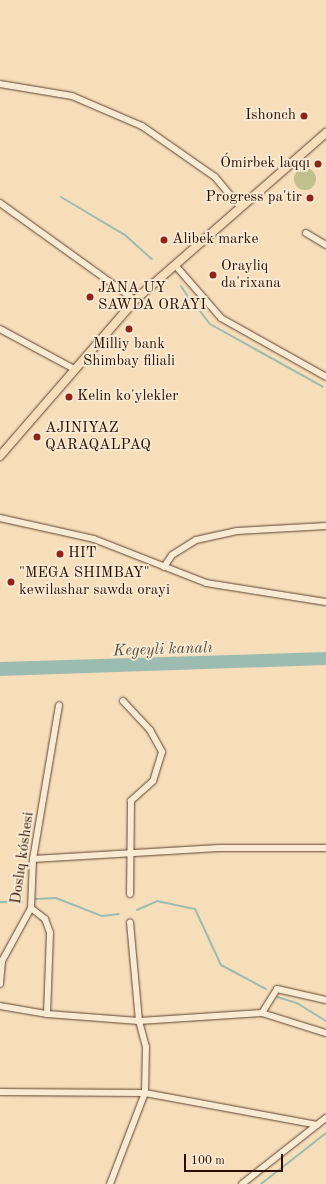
<!DOCTYPE html>
<meta charset="utf-8">
<style>
body{margin:0}
#map{position:relative;width:326px;height:1184px;overflow:hidden;background:#f6debb;font-family:"Old Standard TT",serif}
div>[style]{position:absolute}
[style*='--x']{left:calc(var(--x)*1px);top:calc(var(--y)*1px);width:calc(var(--w)*1px);rotate:calc(var(--a)*1deg)}
.green>*{inset:0;background:#bfc08e}
.round{border-radius:50%}
.water>*{inset:0;background:#9dbcb1}
.stream>*{height:2px;margin:-1px;padding:0 1px;transform-origin:1px;border-radius:1px;background:#9dbcb1}
.roads{filter:drop-shadow(0 0 1px #5e422f) drop-shadow(0 0 1px #5e422f)}
.minor>*{height:6px;margin:-3px;padding:0 3px;transform-origin:3px;border-radius:3px;background:#f9ead3}
.major>*{height:8px;margin:-4px;padding:0 4px;transform-origin:4px;border-radius:4px;background:#f6debb}
.dots>*{width:11px;height:11px;translate:-50% -50%;box-sizing:border-box;border:2px solid #f9ead3;border-radius:50%}
span{translate:-50% -50%;white-space:nowrap;text-align:center;line-height:1.15;-webkit-text-stroke:3.5px #f9ead3;paint-order:stroke}
.poi-label{font-size:15px;color:#2b0e00}
.right{translate:-100% -50%;text-align:right}
.left{translate:0 -50%;text-align:left}
.street-label{font-size:15px;color:#2b0e00}
.water-label{font-size:16px;color:#534b3e;font-style:italic}
.scale{position:absolute;left:184px;top:1154px;width:99px;height:18px;box-sizing:border-box;border:2px solid #2b0e00;border-top:0;padding-left:5px;font-size:12px;line-height:14px;white-space:nowrap;color:#2b0e00;-webkit-text-stroke:3px #f9ead3;paint-order:stroke}
</style>
<div id="map">
<div class="green">
<div class="round" style="left:294px;top:168px;width:22px;height:22px"></div>
</div>
<div class="water">
<div style="clip-path:polygon(326px 652px,326px 665px,0 676px,0 662px)"></div>
</div>
<div class="stream">
<div style="--x:61;--y:197;--w:74;--a:30.7"></div>
<div style="--x:125;--y:235;--w:36;--a:42"></div>
<div style="--x:181;--y:286;--w:17;--a:57"></div>
<div style="--x:194;--y:303;--w:26;--a:53"></div>
<div style="--x:210;--y:324;--w:129;--a:29.1"></div>
<div style="--x:36;--y:899;--w:20;--a:-3"></div>
<div style="--x:56;--y:898;--w:49;--a:21.4"></div>
<div style="--x:102;--y:916;--w:17;--a:-7"></div>
<div style="--x:0;--y:902;--w:22;--a:0"></div>
<div style="--x:137;--y:910;--w:22;--a:-24"></div>
<div style="--x:157;--y:901;--w:39;--a:12"></div>
<div style="--x:195;--y:909;--w:62;--a:65.1"></div>
<div style="--x:221;--y:965;--w:51;--a:28.1"></div>
<div style="--x:277;--y:997;--w:21;--a:17"></div>
<div style="--x:297;--y:1003;--w:34;--a:32"></div>
<div style="--x:261;--y:1184;--w:83;--a:-38.1"></div>
</div>
<div class="roads">
<div class="minor">
<div style="--x:0;--y:84;--w:73;--a:9.5"></div>
<div style="--x:72;--y:96;--w:76;--a:23.2"></div>
<div style="--x:142;--y:126;--w:89;--a:34.9"></div>
<div style="--x:215;--y:177;--w:39;--a:50"></div>
<div style="--x:0;--y:203;--w:166;--a:35.7"></div>
<div style="--x:306;--y:233;--w:23;--a:31"></div>
<div style="--x:175;--y:265;--w:70;--a:49"></div>
<div style="--x:221;--y:318;--w:120;--a:29.3"></div>
<div style="--x:0;--y:329;--w:84;--a:28.4"></div>
<div style="--x:0;--y:518;--w:96;--a:12.6"></div>
<div style="--x:94;--y:539;--w:120;--a:21.4"></div>
<div style="--x:206;--y:583;--w:121;--a:9"></div>
<div style="--x:164;--y:567;--w:14;--a:-56"></div>
<div style="--x:172;--y:555;--w:28;--a:-32"></div>
<div style="--x:196;--y:540;--w:42;--a:-12.4"></div>
<div style="--x:237;--y:531;--w:89;--a:-3.2"></div>
<div style="--x:123;--y:701;--w:40;--a:47"></div>
<div style="--x:150;--y:730;--w:25;--a:61"></div>
<div style="--x:162;--y:752;--w:30;--a:107"></div>
<div style="--x:153;--y:781;--w:30;--a:138"></div>
<div style="--x:131;--y:801;--w:93;--a:90.6"></div>
<div style="--x:33;--y:859;--w:186;--a:-3.4"></div>
<div style="--x:219;--y:848;--w:107;--a:0"></div>
<div style="--x:31;--y:908;--w:18;--a:38"></div>
<div style="--x:45;--y:919;--w:15;--a:70"></div>
<div style="--x:50;--y:933;--w:81;--a:92.1"></div>
<div style="--x:0;--y:984;--w:23;--a:-85"></div>
<div style="--x:2;--y:961;--w:60;--a:-61.3"></div>
<div style="--x:31;--y:908;--w:49;--a:-87.7"></div>
<div style="--x:33;--y:859;--w:156;--a:-80.4"></div>
<div style="--x:0;--y:1006;--w:48;--a:9.7"></div>
<div style="--x:47;--y:1014;--w:92;--a:4.4"></div>
<div style="--x:139;--y:1021;--w:123;--a:-3.7"></div>
<div style="--x:262;--y:1013;--w:67;--a:17.4"></div>
<div style="--x:262;--y:1013;--w:28;--a:-58"></div>
<div style="--x:277;--y:989;--w:50;--a:12.7"></div>
<div style="--x:0;--y:1092;--w:145;--a:0.4"></div>
<div style="--x:145;--y:1093;--w:175;--a:10.5"></div>
<div style="--x:110;--y:1184;--w:97;--a:-69"></div>
<div style="--x:145;--y:1093;--w:46;--a:-88.8"></div>
<div style="--x:146;--y:1047;--w:27;--a:-105"></div>
<div style="--x:139;--y:1021;--w:99;--a:-95.2"></div>
<div style="--x:242;--y:1184;--w:107;--a:-38.2"></div>
</div>
<div class="major">
<div style="--x:0;--y:456;--w:206;--a:-49.1"></div>
<div style="--x:135;--y:300;--w:254;--a:-41.2"></div>
</div>
</div>
<div class="dots">
<div style="left:304px;top:116px;background:#8f2418"></div>
<div style="left:318px;top:164px;background:#8f2418"></div>
<div style="left:310px;top:198px;background:#8f2418"></div>
<div style="left:164px;top:240px;background:#8f2418"></div>
<div style="left:213px;top:275px;background:#8f2418"></div>
<div style="left:90px;top:297px;background:#8f2418"></div>
<div style="left:129px;top:329px;background:#8f2418"></div>
<div style="left:69px;top:397px;background:#8f2418"></div>
<div style="left:37px;top:437px;background:#8f2418"></div>
<div style="left:60px;top:554px;background:#8f2418"></div>
<div style="left:11px;top:582px;background:#8f2418"></div>
</div>
<div class="poi-label">
<span class="right" style="left:296px;top:116px">Ishonch</span>
<span class="right" style="left:310px;top:164px">Ómirbek laqqı</span>
<span class="right" style="left:302px;top:198px">Progress pa'tir</span>
<span class="left" style="left:172px;top:240px">Alibek marke</span>
<span class="left" style="left:221px;top:275px">Orayliq<br>da'rixana</span>
<span class="left" style="left:98px;top:297px">JANA UY<br>SAWDA ORAYI</span>
<span style="left:129px;top:353px">Milliy bank<br>Shimbay filiali</span>
<span class="left" style="left:77px;top:397px">Kelin ko'ylekler</span>
<span class="left" style="left:45px;top:437px">AJINIYAZ<br>QARAQALPAQ</span>
<span class="left" style="left:68px;top:554px">HIT</span>
<span class="left" style="left:19px;top:582px">"MEGA SHIMBAY"<br>kewilashar sawda orayi</span>
</div>
<div class="street-label">
<span style="left:23px;top:858px;rotate:-82deg">Doslıq kóshesi</span>
</div>
<div class="water-label">
<span style="left:163px;top:650px;rotate:-2deg">Kegeyli kanalı</span>
</div>
<div class="scale">100 m</div>
</div>
